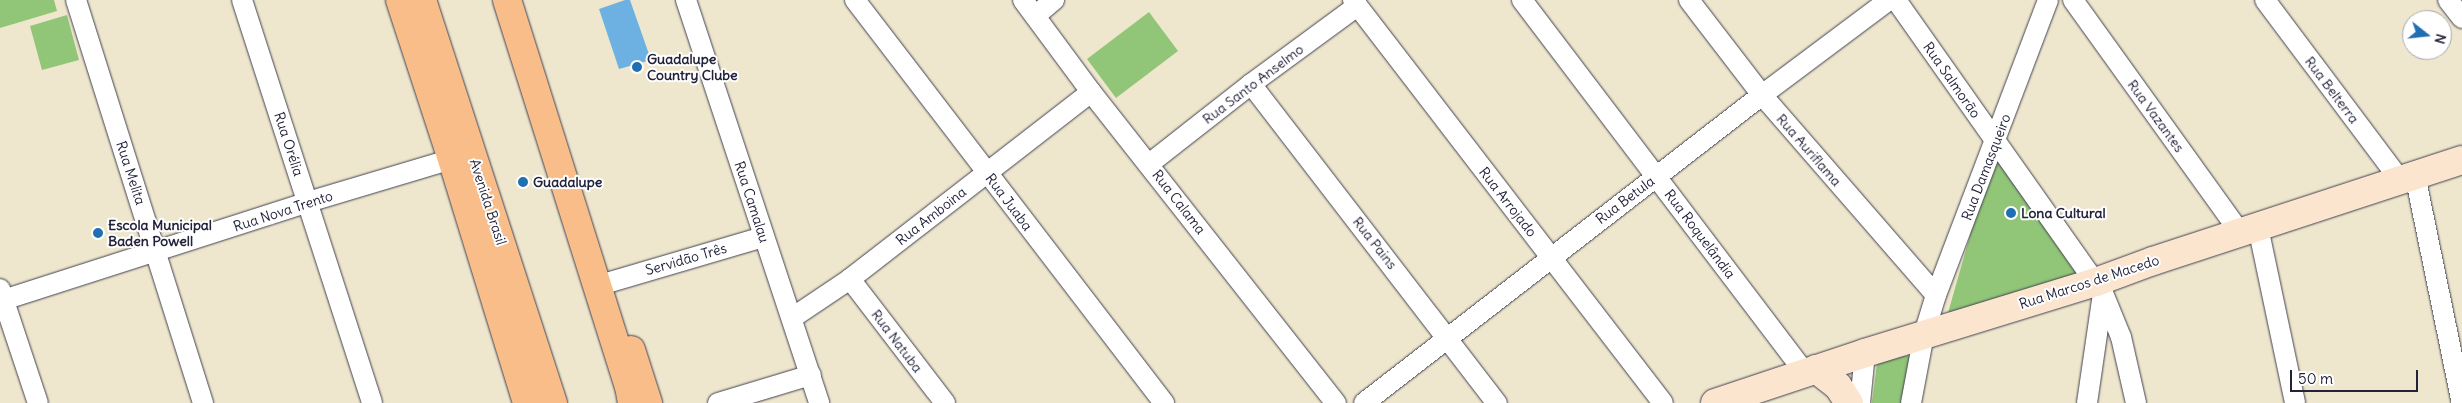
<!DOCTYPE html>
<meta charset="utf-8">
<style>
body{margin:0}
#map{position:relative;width:2462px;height:403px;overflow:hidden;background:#efe7cd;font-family:Delius,sans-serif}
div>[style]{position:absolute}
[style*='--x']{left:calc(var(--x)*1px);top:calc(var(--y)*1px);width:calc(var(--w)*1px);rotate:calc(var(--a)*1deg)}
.green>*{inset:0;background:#91c577}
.water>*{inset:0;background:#6cb1e2}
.roads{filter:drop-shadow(0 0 1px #414051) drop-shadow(0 0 1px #414051)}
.minor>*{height:20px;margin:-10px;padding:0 10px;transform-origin:10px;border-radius:10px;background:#fff}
.secondary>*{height:28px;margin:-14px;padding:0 14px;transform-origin:14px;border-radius:14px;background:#fce5cf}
.primary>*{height:28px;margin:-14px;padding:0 14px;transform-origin:14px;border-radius:14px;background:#f8bd88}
.motorway>*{height:28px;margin:-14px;padding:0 14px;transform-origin:14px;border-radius:14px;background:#f8bd88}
.dots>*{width:14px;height:14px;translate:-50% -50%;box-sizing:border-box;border:2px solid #fff;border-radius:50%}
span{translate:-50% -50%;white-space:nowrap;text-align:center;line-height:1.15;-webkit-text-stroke:4px #fff;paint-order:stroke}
.poi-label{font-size:14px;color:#22223b;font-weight:700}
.left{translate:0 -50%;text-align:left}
.street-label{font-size:14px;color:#22223b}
.north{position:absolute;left:2402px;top:10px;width:50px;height:50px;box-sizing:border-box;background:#fff;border:1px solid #a7a7b1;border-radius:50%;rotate:106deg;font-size:14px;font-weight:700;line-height:20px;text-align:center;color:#22223b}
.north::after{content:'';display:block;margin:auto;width:18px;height:22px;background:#1f6fb2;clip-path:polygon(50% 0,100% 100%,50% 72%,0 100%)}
.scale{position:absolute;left:2290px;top:370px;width:128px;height:22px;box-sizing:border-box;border:2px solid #22223b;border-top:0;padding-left:6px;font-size:15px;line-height:18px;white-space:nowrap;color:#22223b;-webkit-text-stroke:4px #fff;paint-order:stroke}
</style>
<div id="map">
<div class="green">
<div style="clip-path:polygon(0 0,54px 0,57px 11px,0 28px)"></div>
<div style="clip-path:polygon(1149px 12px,1178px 51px,1116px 98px,1087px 59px)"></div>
<div style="clip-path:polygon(67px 15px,79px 60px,42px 70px,30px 26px)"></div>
<div style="clip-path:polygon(1996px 144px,2093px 281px,1944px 327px)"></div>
<div style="clip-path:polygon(1878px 355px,1911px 356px,1905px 403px,1872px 403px)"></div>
</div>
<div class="water">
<div style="clip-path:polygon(625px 0,630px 0,651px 60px,619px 69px,599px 9px)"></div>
</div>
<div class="roads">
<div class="minor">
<div style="--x:76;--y:0;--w:423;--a:72.5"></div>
<div style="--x:242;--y:0;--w:423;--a:72.1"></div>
<div style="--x:686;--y:0;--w:424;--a:71.7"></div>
<div style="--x:855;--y:0;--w:508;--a:52.52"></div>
<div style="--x:1023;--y:0;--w:114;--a:53.5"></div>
<div style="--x:1091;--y:92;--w:396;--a:51.8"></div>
<div style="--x:1353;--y:0;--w:508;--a:52.43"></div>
<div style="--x:1522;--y:0;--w:468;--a:52.8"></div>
<div style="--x:1689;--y:0;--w:120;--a:52.5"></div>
<div style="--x:1762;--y:95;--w:265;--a:49"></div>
<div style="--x:1896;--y:0;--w:359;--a:54.8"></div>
<div style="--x:2103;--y:293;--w:48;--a:67.8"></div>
<div style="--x:2121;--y:337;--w:68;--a:77.2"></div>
<div style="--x:2073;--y:0;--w:286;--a:54.3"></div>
<div style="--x:2265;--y:0;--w:225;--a:53.1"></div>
<div style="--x:2448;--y:0;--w:23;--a:52"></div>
<div style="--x:1035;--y:16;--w:25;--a:-40"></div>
<div style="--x:1251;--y:84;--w:403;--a:52.4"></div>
<div style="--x:1149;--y:164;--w:130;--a:-38.1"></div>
<div style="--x:1251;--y:84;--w:132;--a:-36.3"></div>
<div style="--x:2415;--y:175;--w:233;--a:78.4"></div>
<div style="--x:2258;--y:227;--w:180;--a:78.1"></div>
<div style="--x:850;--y:279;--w:156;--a:52.5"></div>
<div style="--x:610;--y:282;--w:159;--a:-16.4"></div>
<div style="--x:0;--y:289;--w:120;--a:71.6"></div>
<div style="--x:0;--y:301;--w:324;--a:-17.8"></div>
<div style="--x:308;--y:202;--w:150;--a:-16.6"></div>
<div style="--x:792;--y:318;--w:70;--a:-33.9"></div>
<div style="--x:850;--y:279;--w:305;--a:-37.8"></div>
<div style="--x:718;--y:403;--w:97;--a:-16.8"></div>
<div style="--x:1364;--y:403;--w:503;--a:-37.74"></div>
<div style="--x:1762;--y:95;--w:159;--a:-36.8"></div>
<div style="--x:1860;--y:403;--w:50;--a:-84.3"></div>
<div style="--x:1911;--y:403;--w:70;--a:-79.3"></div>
<div style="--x:1924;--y:334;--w:41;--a:-72.9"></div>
<div style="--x:1936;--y:295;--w:316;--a:-69.2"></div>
<div style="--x:2087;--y:403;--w:111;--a:-81.7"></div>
</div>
<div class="secondary">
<div style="--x:1816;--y:369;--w:28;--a:38"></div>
<div style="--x:1838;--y:386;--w:20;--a:57"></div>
<div style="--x:1715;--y:403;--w:158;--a:-18.4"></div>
<div style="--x:1865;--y:353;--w:242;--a:-17.1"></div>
<div style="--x:2096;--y:282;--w:61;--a:-20.2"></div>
<div style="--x:2153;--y:261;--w:325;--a:-18.1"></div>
</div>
<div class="primary">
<div style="--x:400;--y:0;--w:167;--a:71.9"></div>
<div style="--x:452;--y:159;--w:255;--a:72.9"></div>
<div style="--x:631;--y:350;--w:56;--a:72.2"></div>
</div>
<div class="motorway">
<div style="--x:422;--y:0;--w:424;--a:72"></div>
<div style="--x:507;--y:0;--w:405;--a:72.5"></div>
<div style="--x:629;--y:386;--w:17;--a:80"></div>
</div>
</div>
<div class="dots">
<div style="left:637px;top:67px;background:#1f6fb2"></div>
<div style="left:523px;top:182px;background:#1f6fb2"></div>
<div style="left:2011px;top:213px;background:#1f6fb2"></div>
<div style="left:98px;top:233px;background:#1f6fb2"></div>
</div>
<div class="poi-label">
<span class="left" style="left:647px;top:67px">Guadalupe<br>Country Clube</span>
<span class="left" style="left:533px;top:182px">Guadalupe</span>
<span class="left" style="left:2021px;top:213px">Lona Cultural</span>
<span class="left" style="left:108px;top:233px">Escola Municipal<br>Baden Powell</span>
</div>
<div class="street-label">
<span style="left:1952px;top:80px;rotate:55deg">Rua Salmorão</span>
<span style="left:1253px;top:84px;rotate:-37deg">Rua Santo Anselmo</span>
<span style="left:2332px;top:90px;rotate:53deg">Rua Belterra</span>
<span style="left:2156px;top:116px;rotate:54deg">Rua Vazantes</span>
<span style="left:289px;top:144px;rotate:72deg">Rua Orélia</span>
<span style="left:1809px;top:150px;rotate:49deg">Rua Auriflama</span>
<span style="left:1986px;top:167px;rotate:-69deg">Rua Damasqueiro</span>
<span style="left:131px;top:173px;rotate:72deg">Rua Melita</span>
<span style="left:1625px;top:200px;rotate:-37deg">Rua Betula</span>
<span style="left:488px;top:202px;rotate:72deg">Avenida Brasil</span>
<span style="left:752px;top:202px;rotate:72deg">Rua Camalau</span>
<span style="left:1009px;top:202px;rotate:53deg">Rua Juaba</span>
<span style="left:1179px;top:202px;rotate:52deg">Rua Calama</span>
<span style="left:1508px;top:202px;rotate:52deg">Rua Arrojado</span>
<span style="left:283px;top:211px;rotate:-18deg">Rua Nova Trento</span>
<span style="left:931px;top:216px;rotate:-38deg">Rua Amboina</span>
<span style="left:1700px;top:234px;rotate:53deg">Rua Roquelândia</span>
<span style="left:1375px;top:243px;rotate:52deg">Rua Pains</span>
<span style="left:686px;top:259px;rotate:-16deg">Servidão Três</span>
<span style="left:2089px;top:282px;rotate:-18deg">Rua Marcos de Macedo</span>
<span style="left:897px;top:341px;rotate:53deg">Rua Natuba</span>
</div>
<div class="north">N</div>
<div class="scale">50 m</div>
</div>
